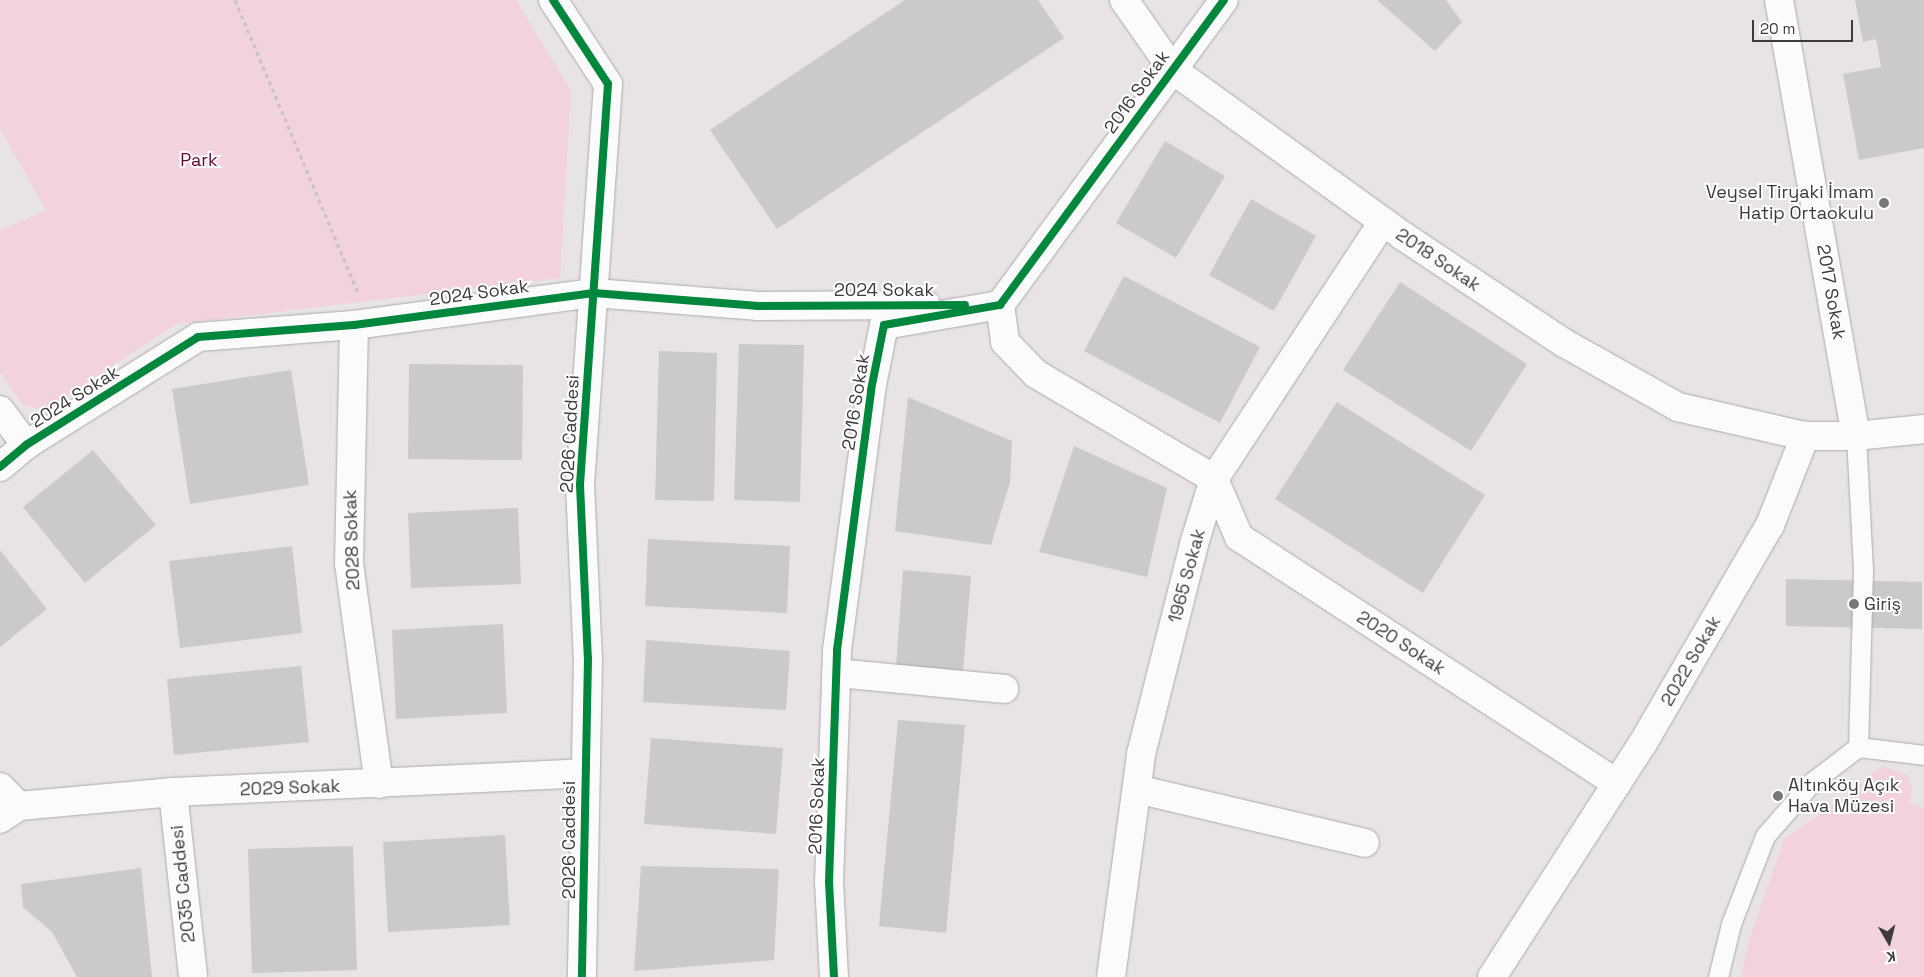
<!DOCTYPE html>
<meta charset="utf-8">
<style>
body{margin:0}
#map{position:relative;width:1924px;height:977px;overflow:hidden;background:#e8e4e6;font-family:"Space Grotesk",sans-serif}
div>[style]{position:absolute}
[style*='--x']{left:calc(var(--x)*1px);top:calc(var(--y)*1px);width:calc(var(--w)*1px);rotate:calc(var(--a)*1deg)}
.green>*{inset:0;background:#f2d2dd}
.building>*{inset:0;background:#ccc9ca}
.path>*{height:3px;margin-top:-1.5px;transform-origin:0;background:repeating-linear-gradient(90deg,#c5c4c4 0 4px,transparent 0 8px)}
.roads{filter:drop-shadow(0 0 1px #ada9ab) drop-shadow(0 0 1px #ada9ab)}
.lane>*{height:19px;margin:-9.5px;padding:0 9.5px;transform-origin:9.5px;border-radius:9.5px;background:#fcfbfb}
.street>*{height:28px;margin:-14px;padding:0 14px;transform-origin:14px;border-radius:14px;background:#fcfbfb}
.cycleway>*{height:8px;margin:-4px;padding:0 4px;transform-origin:4px;border-radius:4px;background:#00873e}
.dots>*{width:14px;height:14px;translate:-50% -50%;box-sizing:border-box;border:2px solid #fff;border-radius:50%}
span{translate:-50% -50%;white-space:nowrap;text-align:center;line-height:1.15;-webkit-text-stroke:4px #fff;paint-order:stroke}
.street-label{font-size:18px;color:#3d3a3b}
.park-label{font-size:18px;color:#630535}
.poi-label{font-size:18px;color:#3d3a3b}
.right{translate:-100% -50%;text-align:right}
.left{translate:0 -50%;text-align:left}
.north{position:absolute;left:1864px;top:917px;width:50px;height:50px;-webkit-text-stroke:4px #fff;paint-order:stroke;rotate:172deg;font-size:14px;font-weight:700;line-height:20px;text-align:center;color:#3d3a3b}
.north::after{content:'';display:block;margin:auto;width:18px;height:22px;background:#3d3a3b;clip-path:polygon(50% 0,100% 100%,50% 72%,0 100%)}
.scale{position:absolute;left:1752px;top:20px;width:101px;height:22px;box-sizing:border-box;border:2px solid #3d3a3b;border-top:0;padding-left:6px;font-size:15px;line-height:18px;white-space:nowrap;color:#3d3a3b;-webkit-text-stroke:4px #fff;paint-order:stroke}
</style>
<div id="map">
<div class="green">
<div style="clip-path:polygon(0 0,516px 0,571px 91px,560px 278px,176px 324px,44px 411px,22px 404px,0 372px,0 231px,46px 210px,0 129px)"></div>
<div style="clip-path:polygon(1882px 766px,1908px 775px,1912px 790px,1910px 803px,1924px 808px,1924px 977px,1741px 977px,1749px 941px,1784px 839px,1849px 794px)"></div>
</div>
<div class="building">
<div style="clip-path:polygon(905px 0,1038px 0,1064px 38px,777px 229px,710px 130px)"></div>
<div style="clip-path:polygon(1377px 0,1446px 0,1462px 22px,1435px 51px)"></div>
<div style="clip-path:polygon(1855px 0,1924px 0,1924px 148px,1859px 160px,1843px 74px,1881px 67px,1876px 39px,1863px 42px)"></div>
<div style="clip-path:polygon(1165px 141px,1225px 176px,1176px 258px,1116px 223px)"></div>
<div style="clip-path:polygon(1251px 199px,1316px 236px,1274px 311px,1209px 275px)"></div>
<div style="clip-path:polygon(1124px 276px,1260px 347px,1220px 423px,1084px 351px)"></div>
<div style="clip-path:polygon(1400px 282px,1527px 364px,1471px 451px,1343px 370px)"></div>
<div style="clip-path:polygon(739px 344px,804px 345px,800px 502px,734px 500px)"></div>
<div style="clip-path:polygon(659px 351px,717px 353px,714px 501px,655px 500px)"></div>
<div style="clip-path:polygon(409px 364px,523px 365px,522px 460px,408px 459px)"></div>
<div style="clip-path:polygon(291px 370px,309px 485px,190px 504px,172px 389px)"></div>
<div style="clip-path:polygon(908px 397px,1012px 441px,1010px 482px,991px 545px,895px 531px)"></div>
<div style="clip-path:polygon(1337px 402px,1485px 495px,1423px 593px,1275px 499px)"></div>
<div style="clip-path:polygon(1074px 446px,1167px 488px,1147px 577px,1039px 552px)"></div>
<div style="clip-path:polygon(93px 450px,156px 525px,85px 583px,23px 507px)"></div>
<div style="clip-path:polygon(518px 508px,521px 584px,411px 588px,408px 513px)"></div>
<div style="clip-path:polygon(648px 539px,790px 546px,787px 613px,645px 606px)"></div>
<div style="clip-path:polygon(292px 546px,302px 633px,180px 648px,169px 561px)"></div>
<div style="clip-path:polygon(0 550px,47px 609px,0 647px)"></div>
<div style="clip-path:polygon(903px 570px,971px 576px,963px 672px,896px 667px)"></div>
<div style="clip-path:polygon(1786px 579px,1922px 582px,1922px 629px,1786px 626px)"></div>
<div style="clip-path:polygon(503px 624px,507px 713px,396px 719px,392px 630px)"></div>
<div style="clip-path:polygon(646px 640px,790px 651px,786px 710px,643px 702px)"></div>
<div style="clip-path:polygon(301px 666px,309px 742px,174px 755px,167px 679px)"></div>
<div style="clip-path:polygon(898px 720px,965px 725px,946px 933px,879px 926px)"></div>
<div style="clip-path:polygon(651px 738px,783px 748px,776px 834px,644px 824px)"></div>
<div style="clip-path:polygon(505px 835px,510px 925px,388px 932px,383px 842px)"></div>
<div style="clip-path:polygon(353px 846px,357px 970px,252px 973px,248px 849px)"></div>
<div style="clip-path:polygon(641px 866px,779px 869px,774px 960px,634px 971px)"></div>
<div style="clip-path:polygon(141px 868px,152px 977px,77px 977px,52px 932px,23px 907px,21px 884px)"></div>
</div>
<div class="path">
<div style="--x:235;--y:0;--w:317;--a:67.2"></div>
</div>
<div class="roads">
<div class="lane">
<div style="--x:1856;--y:436;--w:134;--a:87"></div>
<div style="--x:1863;--y:570;--w:177;--a:91.6"></div>
<div style="--x:1718;--y:977;--w:55;--a:-76.2"></div>
<div style="--x:1731;--y:924;--w:94;--a:-68.9"></div>
<div style="--x:1765;--y:836;--w:72;--a:-49"></div>
<div style="--x:1812;--y:782;--w:58;--a:-37.3"></div>
<div style="--x:1858;--y:747;--w:66;--a:6.9"></div>
</div>
<div class="street">
<div style="--x:553;--y:0;--w:100;--a:56.8"></div>
<div style="--x:608;--y:84;--w:402;--a:94"></div>
<div style="--x:580;--y:485;--w:173;--a:87.4"></div>
<div style="--x:588;--y:658;--w:319;--a:91.1"></div>
<div style="--x:1124;--y:0;--w:85;--a:55"></div>
<div style="--x:1173;--y:70;--w:284;--a:35.8"></div>
<div style="--x:1403;--y:236;--w:193;--a:33.6"></div>
<div style="--x:1564;--y:343;--w:131;--a:29.3"></div>
<div style="--x:1678;--y:407;--w:130;--a:12.9"></div>
<div style="--x:1805;--y:436;--w:51;--a:0"></div>
<div style="--x:1856;--y:436;--w:68;--a:-5.9"></div>
<div style="--x:1779;--y:0;--w:443;--a:80"></div>
<div style="--x:1000;--y:305;--w:37;--a:82"></div>
<div style="--x:1005;--y:342;--w:45;--a:45.9"></div>
<div style="--x:1036;--y:374;--w:207;--a:30.5"></div>
<div style="--x:1214;--y:479;--w:63;--a:66.7"></div>
<div style="--x:1239;--y:537;--w:451;--a:33.1"></div>
<div style="--x:354;--y:325;--w:238;--a:91.2"></div>
<div style="--x:349;--y:563;--w:223;--a:82.3"></div>
<div style="--x:0;--y:410;--w:44;--a:53.4"></div>
<div style="--x:0;--y:467;--w:34;--a:-40"></div>
<div style="--x:26;--y:445;--w:203;--a:-32.1"></div>
<div style="--x:198;--y:337;--w:156;--a:-4.4"></div>
<div style="--x:354;--y:325;--w:242;--a:-7.6"></div>
<div style="--x:594;--y:293;--w:165;--a:4.5"></div>
<div style="--x:758;--y:306;--w:168;--a:-0.3"></div>
<div style="--x:836;--y:673;--w:169;--a:5.4"></div>
<div style="--x:0;--y:787;--w:27;--a:45"></div>
<div style="--x:1137;--y:789;--w:234;--a:13.3"></div>
<div style="--x:173;--y:792;--w:186;--a:83.8"></div>
<div style="--x:0;--y:819;--w:23;--a:-34"></div>
<div style="--x:19;--y:806;--w:155;--a:-5.2"></div>
<div style="--x:173;--y:792;--w:411;--a:-2.6"></div>
<div style="--x:834;--y:977;--w:95;--a:-93"></div>
<div style="--x:829;--y:882;--w:232;--a:-88"></div>
<div style="--x:837;--y:650;--w:262;--a:-82.5"></div>
<div style="--x:871;--y:390;--w:66;--a:-78.7"></div>
<div style="--x:884;--y:325;--w:118;--a:-9.8"></div>
<div style="--x:1000;--y:305;--w:378;--a:-53.7"></div>
<div style="--x:1111;--y:977;--w:225;--a:-82.3"></div>
<div style="--x:1141;--y:754;--w:217;--a:-75.8"></div>
<div style="--x:1194;--y:544;--w:68;--a:-72.9"></div>
<div style="--x:1214;--y:479;--w:308;--a:-56.7"></div>
<div style="--x:1492;--y:977;--w:278;--a:-57.2"></div>
<div style="--x:1643;--y:743;--w:252;--a:-59.8"></div>
<div style="--x:1770;--y:525;--w:96;--a:-68.5"></div>
</div>
</div>
<div class="cycleway">
<div style="--x:553;--y:0;--w:100;--a:56.8"></div>
<div style="--x:608;--y:84;--w:402;--a:94"></div>
<div style="--x:580;--y:485;--w:173;--a:87.4"></div>
<div style="--x:588;--y:658;--w:319;--a:91.1"></div>
<div style="--x:0;--y:467;--w:34;--a:-40"></div>
<div style="--x:26;--y:445;--w:203;--a:-32.1"></div>
<div style="--x:198;--y:337;--w:156;--a:-4.4"></div>
<div style="--x:354;--y:325;--w:242;--a:-7.6"></div>
<div style="--x:594;--y:293;--w:165;--a:4.5"></div>
<div style="--x:758;--y:306;--w:207;--a:-0.3"></div>
<div style="--x:834;--y:977;--w:95;--a:-93"></div>
<div style="--x:829;--y:882;--w:232;--a:-88"></div>
<div style="--x:837;--y:650;--w:262;--a:-82.5"></div>
<div style="--x:871;--y:390;--w:66;--a:-78.7"></div>
<div style="--x:884;--y:325;--w:118;--a:-9.8"></div>
<div style="--x:1000;--y:305;--w:378;--a:-53.7"></div>
</div>
<div class="dots">
<div style="left:1884px;top:203px;background:#797677"></div>
<div style="left:1854px;top:604px;background:#797677"></div>
<div style="left:1778px;top:796px;background:#797677"></div>
</div>
<div class="street-label">
<span style="left:1137px;top:92px;rotate:-54deg">2016 Sokak</span>
<span style="left:1438px;top:260px;rotate:34deg">2018 Sokak</span>
<span style="left:884px;top:290px">2024 Sokak</span>
<span style="left:1831px;top:292px;rotate:80deg">2017 Sokak</span>
<span style="left:479px;top:293px;rotate:-8deg">2024 Sokak</span>
<span style="left:75px;top:397px;rotate:-32deg">2024 Sokak</span>
<span style="left:856px;top:402px;rotate:-81deg">2016 Sokak</span>
<span style="left:570px;top:434px;rotate:-87deg">2026 Caddesi</span>
<span style="left:352px;top:540px;rotate:-92deg">2028 Sokak</span>
<span style="left:1187px;top:576px;rotate:-75deg">1965 Sokak</span>
<span style="left:1401px;top:643px;rotate:33deg">2020 Sokak</span>
<span style="left:1691px;top:661px;rotate:-60deg">2022 Sokak</span>
<span style="left:290px;top:788px;rotate:-2deg">2029 Sokak</span>
<span style="left:817px;top:806px;rotate:-88deg">2016 Sokak</span>
<span style="left:569px;top:840px;rotate:-90deg">2026 Caddesi</span>
<span style="left:183px;top:884px;rotate:-96deg">2035 Caddesi</span>
</div>
<div class="park-label">
<span style="left:199px;top:160px">Park</span>
</div>
<div class="poi-label">
<span class="right" style="left:1874px;top:203px">Veysel Tiryaki İmam<br>Hatip Ortaokulu</span>
<span class="left" style="left:1864px;top:604px">Giriş</span>
<span class="left" style="left:1788px;top:796px">Altınköy Açık<br>Hava Müzesi</span>
</div>
<div class="north">K</div>
<div class="scale">20 m</div>
</div>
